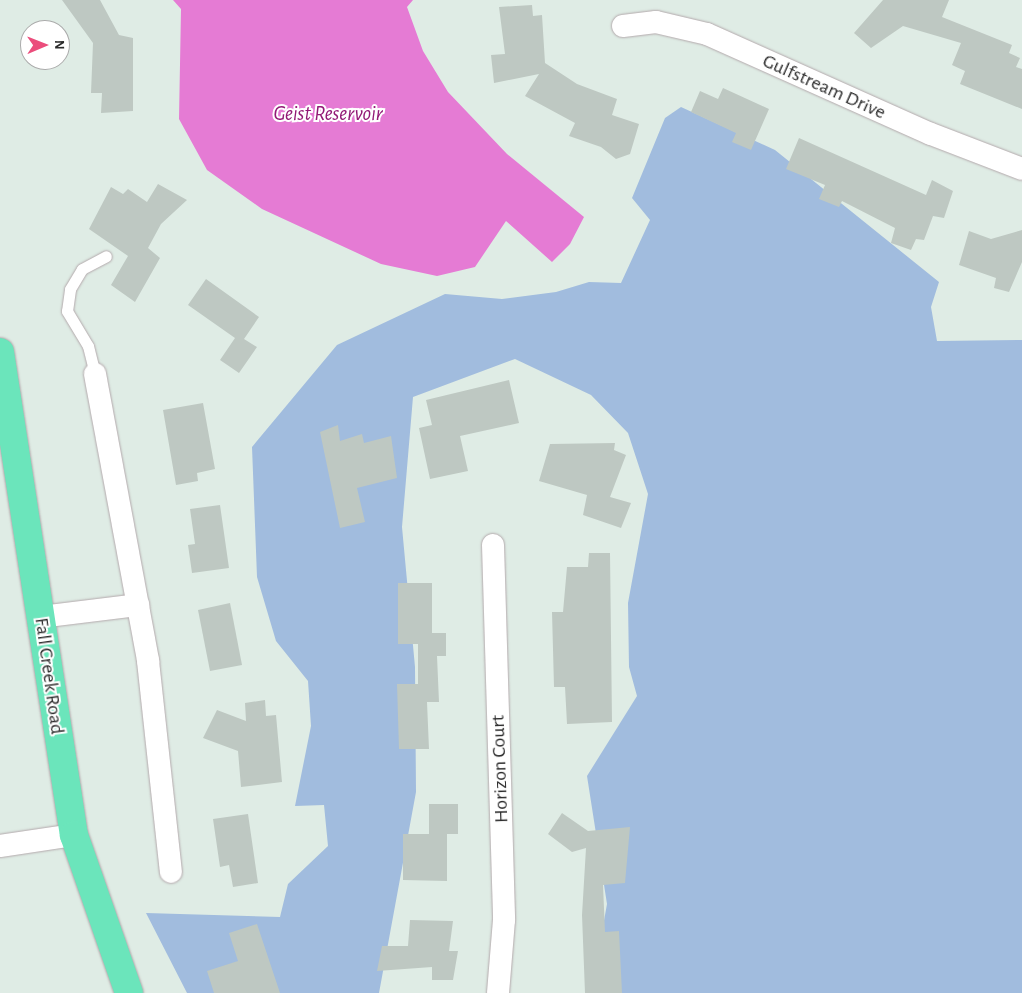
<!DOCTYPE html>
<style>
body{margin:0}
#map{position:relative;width:1022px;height:993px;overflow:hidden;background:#dfece5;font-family:"Alegreya Sans",sans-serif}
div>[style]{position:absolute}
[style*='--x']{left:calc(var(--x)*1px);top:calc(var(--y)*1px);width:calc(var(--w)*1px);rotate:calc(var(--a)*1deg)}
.green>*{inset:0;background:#a1bcde}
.water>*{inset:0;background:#e57bd4}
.building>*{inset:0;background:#bec8c2}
.roads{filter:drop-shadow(0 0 1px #b3a9ac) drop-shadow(0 0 1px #b3a9ac)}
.service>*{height:11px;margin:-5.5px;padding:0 5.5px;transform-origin:5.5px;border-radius:5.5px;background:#fff}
.minor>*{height:22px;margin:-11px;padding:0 11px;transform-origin:11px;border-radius:11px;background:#fff}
.primary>*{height:28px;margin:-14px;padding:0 14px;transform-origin:14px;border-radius:14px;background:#6be5bb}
span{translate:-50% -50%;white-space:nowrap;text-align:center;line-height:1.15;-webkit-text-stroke:4px #fff;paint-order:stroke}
.street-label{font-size:20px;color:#2c2c2c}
.water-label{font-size:21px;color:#921976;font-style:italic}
.north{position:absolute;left:20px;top:20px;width:50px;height:50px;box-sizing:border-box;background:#fff;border:1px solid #ababab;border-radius:50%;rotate:89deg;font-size:14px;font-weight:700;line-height:20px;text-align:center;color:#2c2c2c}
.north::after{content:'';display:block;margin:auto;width:18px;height:22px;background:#eb4d7c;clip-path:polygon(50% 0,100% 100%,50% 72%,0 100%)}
</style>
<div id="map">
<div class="green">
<div style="clip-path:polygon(681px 107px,775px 150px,939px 282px,931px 307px,937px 341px,1022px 340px,1022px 993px,591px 993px,607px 904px,587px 776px,637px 696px,629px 667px,628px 603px,648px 494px,628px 433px,591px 395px,515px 359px,413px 397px,402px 527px,415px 667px,416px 792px,379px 993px,187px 993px,146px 913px,280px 917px,288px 884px,328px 846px,324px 805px,295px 806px,311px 726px,308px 681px,276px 641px,257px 577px,252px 447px,337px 345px,445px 294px,502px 299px,556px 292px,589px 282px,621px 283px,650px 220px,632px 198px,665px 118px)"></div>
</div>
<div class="water">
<div style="clip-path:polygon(173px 0,413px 0,407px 7px,423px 51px,448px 92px,507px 154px,584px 217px,570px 244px,552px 262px,506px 221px,475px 267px,437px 276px,381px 264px,262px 209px,207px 170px,179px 119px,181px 9px)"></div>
</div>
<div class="building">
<div style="clip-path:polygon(62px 0,100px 0,119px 35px,133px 38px,133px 111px,101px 113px,102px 93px,91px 93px,93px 43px)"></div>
<div style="clip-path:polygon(883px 0,949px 0,942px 17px,1012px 45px,1009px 53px,1020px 58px,1016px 67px,1022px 69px,1022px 109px,960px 84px,965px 71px,952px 65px,961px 43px,903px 26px,871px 48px,854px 33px)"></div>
<div style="clip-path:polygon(532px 5px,533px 16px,542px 15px,545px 63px,577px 84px,617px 99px,612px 115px,639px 124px,630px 154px,616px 159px,601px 147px,569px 136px,575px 123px,525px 96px,539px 74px,494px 83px,491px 55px,505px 54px,499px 7px)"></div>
<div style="clip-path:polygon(723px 88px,769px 109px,751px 150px,732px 142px,736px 133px,691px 112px,700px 91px,718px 99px)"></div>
<div style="clip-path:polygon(799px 138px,926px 195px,932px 180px,953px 191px,944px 218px,933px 216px,924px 240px,916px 239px,911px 250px,891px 243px,895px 228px,842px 201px,839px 207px,819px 199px,825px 185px,786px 169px)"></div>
<div style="clip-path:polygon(158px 184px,187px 200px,161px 224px,148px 248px,160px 258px,135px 302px,111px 285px,128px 256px,89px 229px,111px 187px,123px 194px,128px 189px,147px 202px)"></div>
<div style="clip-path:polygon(1022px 230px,1022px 262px,1009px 292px,994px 288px,996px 278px,959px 265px,969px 231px,991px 239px)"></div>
<div style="clip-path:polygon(206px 279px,259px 317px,244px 339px,257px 347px,239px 373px,220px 360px,235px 338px,188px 305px)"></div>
<div style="clip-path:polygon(509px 380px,519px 423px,460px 436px,468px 471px,430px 479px,419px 428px,432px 425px,426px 400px)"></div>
<div style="clip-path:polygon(203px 403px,215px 469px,197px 473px,198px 481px,176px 485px,163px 410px)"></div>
<div style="clip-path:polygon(338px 425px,340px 441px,362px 434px,364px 443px,391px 436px,397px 478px,357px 488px,365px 522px,340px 528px,320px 432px)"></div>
<div style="clip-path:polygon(615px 443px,614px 450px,626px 455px,610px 497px,631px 503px,621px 528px,583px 515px,587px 495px,539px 481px,550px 444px)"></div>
<div style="clip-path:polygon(220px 505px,229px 568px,192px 573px,188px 545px,195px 544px,190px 509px)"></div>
<div style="clip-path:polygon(589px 553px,610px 553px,612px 722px,567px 724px,565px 687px,554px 687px,552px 612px,563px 612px,567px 567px,588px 567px)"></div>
<div style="clip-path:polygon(398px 583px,432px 583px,432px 633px,446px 633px,446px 656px,437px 656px,439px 702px,427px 702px,429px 749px,399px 749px,397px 684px,418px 684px,418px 644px,398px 644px)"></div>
<div style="clip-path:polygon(230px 603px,242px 665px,210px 671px,198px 610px)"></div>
<div style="clip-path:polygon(265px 700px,266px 716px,276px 715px,282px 782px,241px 787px,238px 751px,203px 738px,217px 710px,246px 721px,245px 703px)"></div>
<div style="clip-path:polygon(429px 804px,458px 804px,458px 834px,447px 834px,447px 881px,403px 880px,403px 834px,429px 834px)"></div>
<div style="clip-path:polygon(562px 813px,588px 831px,630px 827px,625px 883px,603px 885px,605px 932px,619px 931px,622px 993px,585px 993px,582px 915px,586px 848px,572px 852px,548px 834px)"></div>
<div style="clip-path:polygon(248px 814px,258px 883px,233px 887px,229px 865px,220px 867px,213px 819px)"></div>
<div style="clip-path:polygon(410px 920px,453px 921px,449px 951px,458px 951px,453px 980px,432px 980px,432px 967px,377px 971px,382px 946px,408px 946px)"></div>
<div style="clip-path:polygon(257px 924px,280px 993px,214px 993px,207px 971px,238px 961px,229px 933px)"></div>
</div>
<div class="roads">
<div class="service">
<div style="--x:95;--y:374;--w:29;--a:-104"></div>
<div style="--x:88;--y:346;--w:41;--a:-121"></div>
<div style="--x:67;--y:311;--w:22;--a:-82"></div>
<div style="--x:70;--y:289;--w:23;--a:-59"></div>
<div style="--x:82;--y:269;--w:27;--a:-28"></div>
</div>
<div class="minor">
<div style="--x:623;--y:26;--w:33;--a:-7"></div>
<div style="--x:656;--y:22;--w:52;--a:13.2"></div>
<div style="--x:707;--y:34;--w:245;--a:24.1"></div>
<div style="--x:931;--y:134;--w:97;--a:21"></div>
<div style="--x:95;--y:374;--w:292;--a:79.5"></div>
<div style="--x:148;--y:661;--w:212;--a:83.8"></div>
<div style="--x:493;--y:545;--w:375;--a:88.3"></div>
<div style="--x:504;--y:920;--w:73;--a:94.7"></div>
<div style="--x:40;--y:617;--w:99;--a:-7"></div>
<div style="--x:0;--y:846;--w:75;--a:-8.5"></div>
</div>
<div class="primary">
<div style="--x:0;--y:352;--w:489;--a:81.3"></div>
<div style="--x:74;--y:835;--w:167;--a:70.8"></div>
</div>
</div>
<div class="street-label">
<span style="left:824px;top:87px;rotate:24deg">Gulfstream Drive</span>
<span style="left:49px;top:676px;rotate:82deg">Fall Creek Road</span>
<span style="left:500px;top:769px;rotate:-92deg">Horizon Court</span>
</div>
<div class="water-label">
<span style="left:328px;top:114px">Geist Reservoir</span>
</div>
<div class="north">N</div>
</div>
